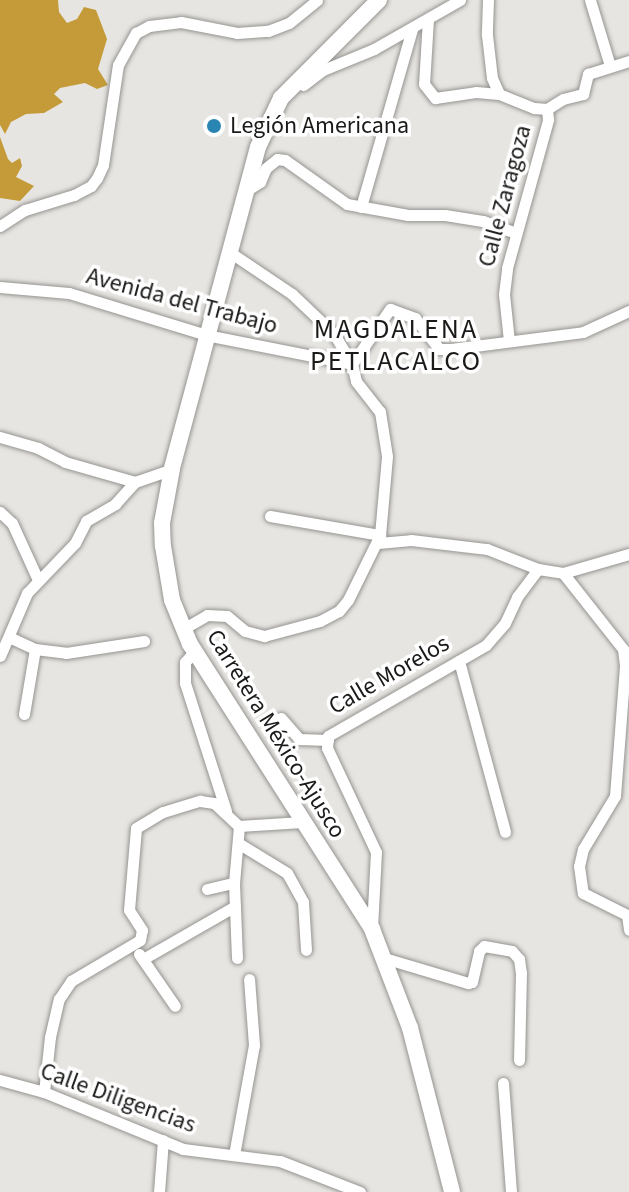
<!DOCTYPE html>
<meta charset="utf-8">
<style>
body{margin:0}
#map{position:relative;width:629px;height:1192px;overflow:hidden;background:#e7e5e2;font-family:"Source Sans 3",sans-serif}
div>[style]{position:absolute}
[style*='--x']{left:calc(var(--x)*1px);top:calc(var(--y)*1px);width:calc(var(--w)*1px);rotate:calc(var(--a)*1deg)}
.forest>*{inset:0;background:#c49b38}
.roads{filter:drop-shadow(0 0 2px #959491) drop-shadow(0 0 2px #959491)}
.street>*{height:11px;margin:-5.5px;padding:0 5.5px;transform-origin:5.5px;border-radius:5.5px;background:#fff}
.secondary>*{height:16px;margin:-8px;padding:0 8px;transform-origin:8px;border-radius:8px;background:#fff}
.dots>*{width:22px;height:22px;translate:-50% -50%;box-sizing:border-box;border:4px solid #fff;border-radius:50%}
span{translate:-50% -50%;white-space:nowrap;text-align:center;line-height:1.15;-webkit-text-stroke:7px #fff;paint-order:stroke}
.poi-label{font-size:24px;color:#1b1a19}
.left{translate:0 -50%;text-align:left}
.street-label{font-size:24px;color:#1b1a19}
.quarter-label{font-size:28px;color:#1b1a19;letter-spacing:2px}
</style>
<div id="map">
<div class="forest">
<div style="clip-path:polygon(0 0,58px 0,59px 12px,67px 23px,77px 19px,84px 7px,96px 10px,107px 39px,98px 69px,108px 85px,97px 89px,85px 83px,60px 88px,54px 94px,63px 102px,44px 113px,26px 114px,11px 122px,5px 134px,0 125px)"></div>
<div style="clip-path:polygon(0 137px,8px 159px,12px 163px,20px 158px,22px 166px,16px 177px,34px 186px,20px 201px,0 198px)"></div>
</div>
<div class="roads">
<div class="street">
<div style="--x:488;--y:0;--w:35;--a:92"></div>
<div style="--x:487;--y:35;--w:43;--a:83.4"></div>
<div style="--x:492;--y:78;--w:17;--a:66"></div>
<div style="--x:590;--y:0;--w:69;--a:73.1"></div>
<div style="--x:428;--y:19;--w:65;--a:93.5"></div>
<div style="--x:424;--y:84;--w:18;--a:52"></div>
<div style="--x:435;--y:98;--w:41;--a:-8.3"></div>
<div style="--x:476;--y:92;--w:23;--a:5"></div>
<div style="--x:499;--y:94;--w:38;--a:22"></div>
<div style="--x:534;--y:108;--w:13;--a:4"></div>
<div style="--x:303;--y:85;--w:25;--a:-37"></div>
<div style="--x:323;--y:70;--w:55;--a:-22.4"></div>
<div style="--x:374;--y:49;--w:99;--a:-29.7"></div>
<div style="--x:547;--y:109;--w:19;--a:-32"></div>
<div style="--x:563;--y:99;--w:21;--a:-14"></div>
<div style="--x:583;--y:94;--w:21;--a:-76"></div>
<div style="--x:588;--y:74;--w:43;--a:-17.6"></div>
<div style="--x:244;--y:192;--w:19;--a:-32"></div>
<div style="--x:260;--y:182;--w:15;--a:-67"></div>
<div style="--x:266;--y:168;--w:14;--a:-39"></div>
<div style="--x:277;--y:159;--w:8;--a:7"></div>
<div style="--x:285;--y:160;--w:76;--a:35.4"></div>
<div style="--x:347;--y:204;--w:62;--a:10.2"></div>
<div style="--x:408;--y:215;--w:37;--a:0"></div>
<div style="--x:445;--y:215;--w:38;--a:9"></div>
<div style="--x:483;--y:221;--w:35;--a:20"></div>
<div style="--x:361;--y:207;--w:185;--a:-74"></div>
<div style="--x:0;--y:226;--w:30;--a:-33"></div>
<div style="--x:25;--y:210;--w:51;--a:-17"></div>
<div style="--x:74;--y:195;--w:19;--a:-28"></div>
<div style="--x:91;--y:186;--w:10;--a:-53"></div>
<div style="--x:97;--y:178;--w:14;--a:-65"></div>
<div style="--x:103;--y:165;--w:101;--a:-81.5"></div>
<div style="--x:118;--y:65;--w:37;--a:-61"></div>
<div style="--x:136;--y:33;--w:15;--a:-28"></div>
<div style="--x:149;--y:26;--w:32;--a:-7"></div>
<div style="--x:181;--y:22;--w:57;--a:11.1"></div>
<div style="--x:237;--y:33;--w:31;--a:-4"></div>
<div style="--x:268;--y:31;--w:22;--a:-21"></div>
<div style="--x:289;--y:23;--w:36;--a:-39"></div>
<div style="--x:0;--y:287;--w:69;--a:5"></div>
<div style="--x:69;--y:293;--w:143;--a:17"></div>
<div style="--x:206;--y:335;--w:149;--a:11.2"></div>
<div style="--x:509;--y:341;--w:47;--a:-96.1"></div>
<div style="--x:504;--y:294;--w:26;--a:-83"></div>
<div style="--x:507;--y:268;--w:154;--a:-74.5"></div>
<div style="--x:548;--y:120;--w:11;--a:-95"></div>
<div style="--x:352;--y:364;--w:67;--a:-55.4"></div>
<div style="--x:390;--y:309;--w:27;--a:20"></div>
<div style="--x:415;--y:318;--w:39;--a:52"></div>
<div style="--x:439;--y:349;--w:12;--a:0"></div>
<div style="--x:451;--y:349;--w:133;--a:-7.3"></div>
<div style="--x:583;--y:332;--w:51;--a:-24.5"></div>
<div style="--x:0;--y:437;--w:40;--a:16"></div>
<div style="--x:38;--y:448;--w:30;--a:27"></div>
<div style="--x:65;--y:462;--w:73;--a:15.9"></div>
<div style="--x:0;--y:512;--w:16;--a:43"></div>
<div style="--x:12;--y:523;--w:63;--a:65.5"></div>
<div style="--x:270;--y:516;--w:112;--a:9.8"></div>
<div style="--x:378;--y:543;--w:33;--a:-5"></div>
<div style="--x:411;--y:540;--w:77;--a:6.8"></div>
<div style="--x:487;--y:549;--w:55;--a:21.4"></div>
<div style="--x:538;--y:569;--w:25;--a:9"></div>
<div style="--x:563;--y:573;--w:97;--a:51.7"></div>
<div style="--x:623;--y:649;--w:17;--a:83"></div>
<div style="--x:625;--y:666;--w:130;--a:94.4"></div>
<div style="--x:615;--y:796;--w:62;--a:121.1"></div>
<div style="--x:583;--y:849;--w:17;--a:103"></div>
<div style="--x:579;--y:866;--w:27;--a:82"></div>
<div style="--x:583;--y:893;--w:49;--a:26.6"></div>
<div style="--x:627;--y:915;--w:15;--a:82"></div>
<div style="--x:563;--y:573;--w:69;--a:-16.1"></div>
<div style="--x:183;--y:629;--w:28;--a:-30"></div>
<div style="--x:207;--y:615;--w:20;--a:3"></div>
<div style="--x:227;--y:616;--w:23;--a:40"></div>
<div style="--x:245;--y:631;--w:20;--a:15"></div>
<div style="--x:264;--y:636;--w:58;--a:-15"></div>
<div style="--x:320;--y:621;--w:21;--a:-28"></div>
<div style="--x:339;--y:611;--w:14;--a:-51"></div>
<div style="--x:348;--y:600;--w:72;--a:-63.8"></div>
<div style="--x:380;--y:535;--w:79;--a:-84.9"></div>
<div style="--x:387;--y:456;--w:45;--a:-99"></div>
<div style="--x:380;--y:412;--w:39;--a:-128"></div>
<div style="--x:356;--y:381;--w:17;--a:-103"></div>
<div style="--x:352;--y:364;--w:35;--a:-121"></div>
<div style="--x:334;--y:334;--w:58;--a:-136.4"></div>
<div style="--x:292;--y:294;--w:73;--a:-146.1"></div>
<div style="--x:9;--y:637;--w:29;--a:25"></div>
<div style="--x:35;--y:649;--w:31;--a:7"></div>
<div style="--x:66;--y:653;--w:79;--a:-8.7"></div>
<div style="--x:194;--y:652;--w:13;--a:132"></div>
<div style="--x:185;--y:662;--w:21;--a:90"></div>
<div style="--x:185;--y:683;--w:134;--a:72.2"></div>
<div style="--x:0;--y:656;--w:69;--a:-66.8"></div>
<div style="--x:27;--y:593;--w:69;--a:-46.2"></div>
<div style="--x:75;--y:543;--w:25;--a:-63"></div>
<div style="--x:86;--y:521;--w:34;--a:-30"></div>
<div style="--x:115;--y:504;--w:30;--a:-48"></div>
<div style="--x:135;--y:482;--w:39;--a:-19"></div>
<div style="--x:459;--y:661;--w:177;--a:74.9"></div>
<div style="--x:24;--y:714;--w:66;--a:-80.4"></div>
<div style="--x:281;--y:718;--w:28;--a:49"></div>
<div style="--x:299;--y:739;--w:29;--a:2"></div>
<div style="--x:239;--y:826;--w:63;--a:-3.6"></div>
<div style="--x:238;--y:843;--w:57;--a:31.5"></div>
<div style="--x:287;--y:873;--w:33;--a:61"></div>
<div style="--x:303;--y:902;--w:48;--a:86.4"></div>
<div style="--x:207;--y:889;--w:28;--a:-13"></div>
<div style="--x:372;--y:928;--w:76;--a:-87"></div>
<div style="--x:376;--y:852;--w:115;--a:-115.2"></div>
<div style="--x:327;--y:748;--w:12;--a:-85"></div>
<div style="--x:328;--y:736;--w:182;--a:-29.9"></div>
<div style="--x:486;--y:645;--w:29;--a:-49"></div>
<div style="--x:505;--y:623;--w:29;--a:-65"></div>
<div style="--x:517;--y:597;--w:35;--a:-53"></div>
<div style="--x:139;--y:954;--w:63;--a:55.3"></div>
<div style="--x:237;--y:958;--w:75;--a:-92.3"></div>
<div style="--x:234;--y:883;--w:57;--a:-85"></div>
<div style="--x:384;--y:958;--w:88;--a:16.6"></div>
<div style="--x:468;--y:983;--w:4;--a:-14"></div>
<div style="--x:472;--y:982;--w:32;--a:-77"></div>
<div style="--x:479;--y:951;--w:7;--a:-45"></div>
<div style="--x:484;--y:946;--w:28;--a:10"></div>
<div style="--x:512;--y:951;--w:11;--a:49"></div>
<div style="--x:519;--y:959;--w:14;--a:82"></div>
<div style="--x:521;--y:973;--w:87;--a:91.3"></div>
<div style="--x:143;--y:959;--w:106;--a:-29.9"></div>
<div style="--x:0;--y:1080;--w:46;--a:15.3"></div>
<div style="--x:44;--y:1092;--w:150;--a:22.3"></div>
<div style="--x:183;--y:1149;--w:98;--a:7.1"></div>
<div style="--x:280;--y:1161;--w:86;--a:21.2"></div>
<div style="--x:503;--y:1083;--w:109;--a:85.8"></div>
<div style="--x:44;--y:1092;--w:55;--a:-83.8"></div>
<div style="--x:50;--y:1037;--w:39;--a:-77"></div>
<div style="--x:59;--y:999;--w:22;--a:-56"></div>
<div style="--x:71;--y:981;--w:80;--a:-30.7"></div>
<div style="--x:140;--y:940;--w:10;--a:-79"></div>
<div style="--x:142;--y:930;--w:24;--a:-123"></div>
<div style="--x:129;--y:910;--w:82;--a:-85.1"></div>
<div style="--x:136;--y:828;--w:31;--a:-31"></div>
<div style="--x:163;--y:812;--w:39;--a:-17"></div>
<div style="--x:200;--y:801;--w:14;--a:8"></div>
<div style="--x:214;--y:803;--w:34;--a:43"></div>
<div style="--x:234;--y:1155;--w:112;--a:-79.7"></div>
<div style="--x:254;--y:1045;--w:66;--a:-94.3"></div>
<div style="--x:159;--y:1192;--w:52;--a:-85.6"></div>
</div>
<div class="secondary">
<div style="--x:379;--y:0;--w:139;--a:135"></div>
<div style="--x:281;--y:98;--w:54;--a:115.1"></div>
<div style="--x:258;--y:147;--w:333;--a:105"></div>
<div style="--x:172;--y:469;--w:55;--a:100.5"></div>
<div style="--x:162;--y:523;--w:23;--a:88"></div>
<div style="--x:163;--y:546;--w:55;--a:80.5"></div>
<div style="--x:172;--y:600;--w:48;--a:67.8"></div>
<div style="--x:190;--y:644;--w:338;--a:57.4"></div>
<div style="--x:372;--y:929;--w:106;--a:69"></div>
<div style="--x:410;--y:1028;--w:169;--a:75.6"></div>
</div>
</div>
<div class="dots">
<div style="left:214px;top:126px;background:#2b85b2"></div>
</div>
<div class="poi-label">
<span class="left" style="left:230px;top:126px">Legión Americana</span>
</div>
<div class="street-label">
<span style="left:505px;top:196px;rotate:-75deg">Calle Zaragoza</span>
<span style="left:182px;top:301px;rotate:15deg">Avenida del Trabajo</span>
<span style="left:389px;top:675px;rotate:-30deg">Calle Morelos</span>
<span style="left:276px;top:734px;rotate:58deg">Carretera México-Ajusco</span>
<span style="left:118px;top:1098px;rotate:20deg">Calle Diligencias</span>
</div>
<div class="quarter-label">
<span style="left:396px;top:345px">MAGDALENA<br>PETLACALCO</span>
</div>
</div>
